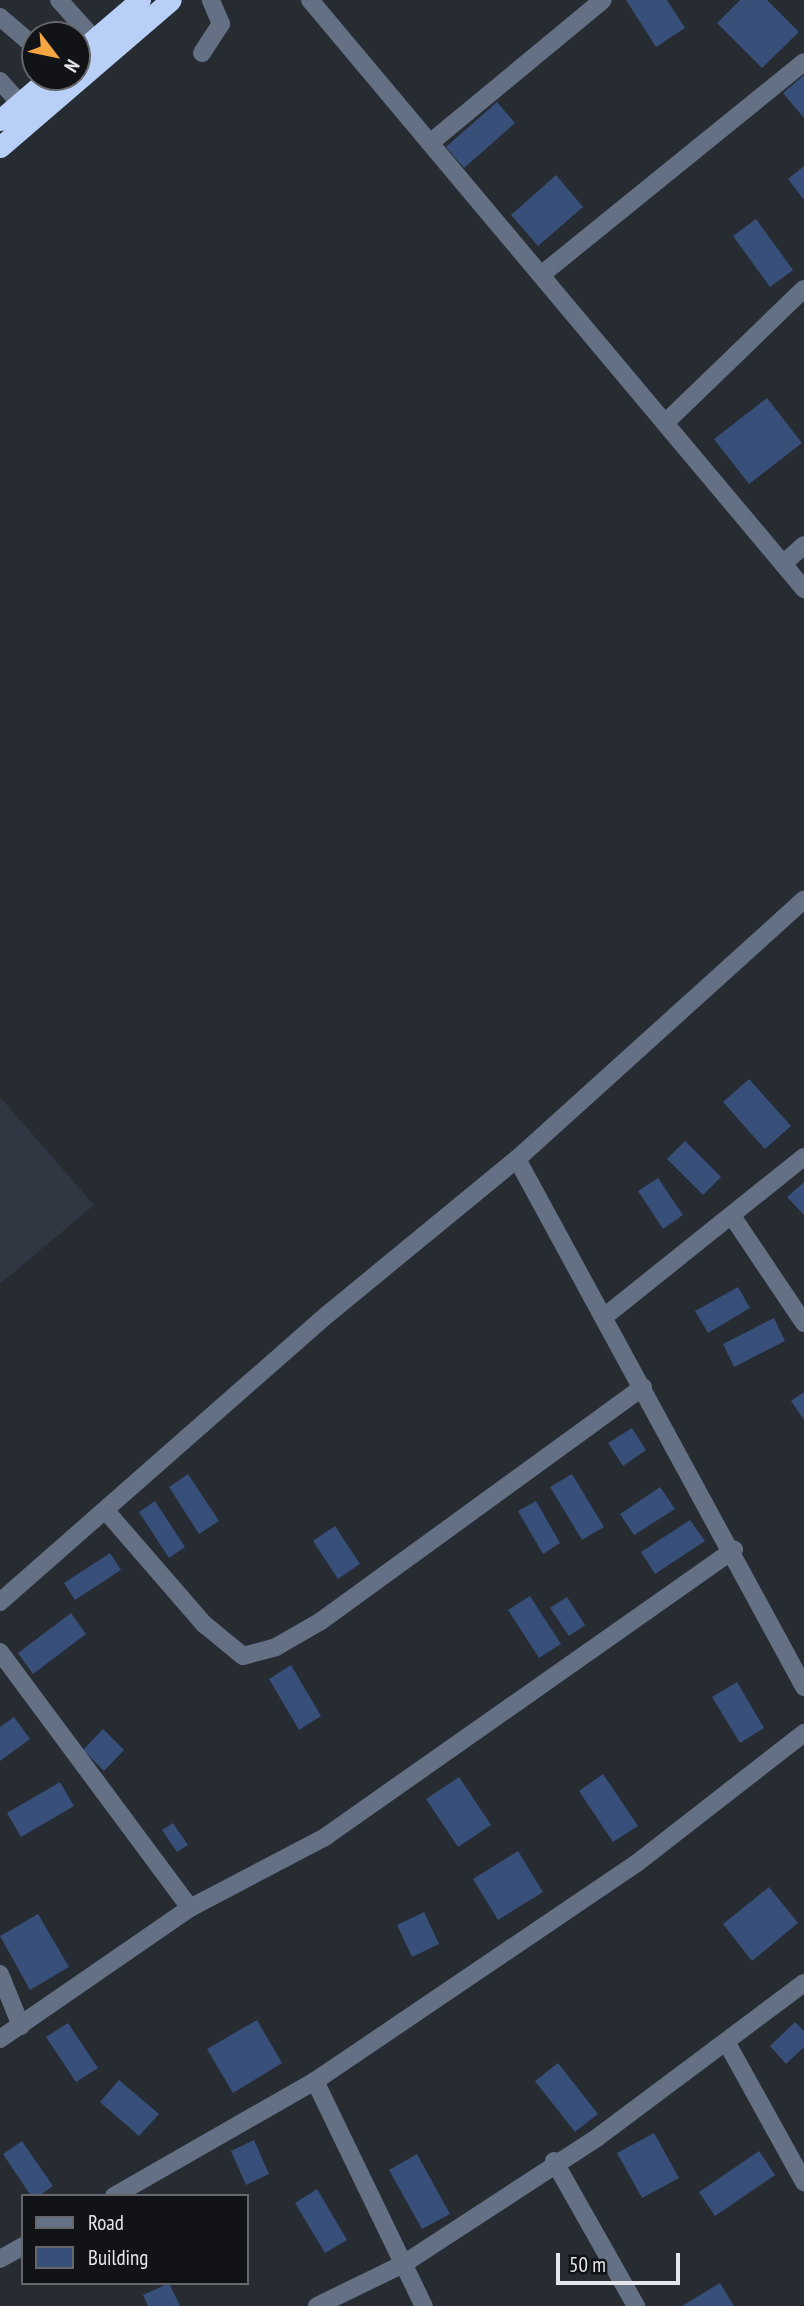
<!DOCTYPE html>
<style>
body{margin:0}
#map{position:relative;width:804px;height:2306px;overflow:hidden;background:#272b32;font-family:"PT Sans Narrow",sans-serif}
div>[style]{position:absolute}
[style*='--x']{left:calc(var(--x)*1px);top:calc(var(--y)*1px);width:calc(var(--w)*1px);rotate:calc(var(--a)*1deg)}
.built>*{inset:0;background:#303742}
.building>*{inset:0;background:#374f79}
.minor>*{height:18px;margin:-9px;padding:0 9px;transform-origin:9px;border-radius:9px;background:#647084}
.highway>*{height:21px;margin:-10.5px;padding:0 10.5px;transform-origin:10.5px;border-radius:10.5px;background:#b8d0f7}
span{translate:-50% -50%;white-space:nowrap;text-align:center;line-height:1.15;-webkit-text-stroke:7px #121317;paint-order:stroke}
.legend{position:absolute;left:21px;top:2194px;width:228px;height:91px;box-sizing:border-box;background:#121317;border:2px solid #66676c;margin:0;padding:9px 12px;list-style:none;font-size:21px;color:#e4e6eb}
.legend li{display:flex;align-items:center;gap:14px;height:35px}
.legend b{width:35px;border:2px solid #66676c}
.north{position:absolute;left:21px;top:21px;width:70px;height:70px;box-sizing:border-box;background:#121317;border:2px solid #66676c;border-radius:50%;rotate:122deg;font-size:19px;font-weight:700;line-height:28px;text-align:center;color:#e4e6eb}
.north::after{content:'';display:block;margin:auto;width:24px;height:32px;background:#f2a541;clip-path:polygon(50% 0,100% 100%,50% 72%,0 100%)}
.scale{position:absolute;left:556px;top:2253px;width:124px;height:32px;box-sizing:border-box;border:4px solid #e4e6eb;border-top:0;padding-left:9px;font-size:21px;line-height:24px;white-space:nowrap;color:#e4e6eb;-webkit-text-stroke:5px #121317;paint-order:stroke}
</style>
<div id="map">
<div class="built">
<div style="clip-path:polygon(0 1097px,94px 1205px,0 1284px)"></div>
</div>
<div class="building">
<div style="clip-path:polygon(626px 0,667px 0,685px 28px,656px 47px)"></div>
<div style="clip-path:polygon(740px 0,767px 0,799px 32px,762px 68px,717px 23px)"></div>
<div style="clip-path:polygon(804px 75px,804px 118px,783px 93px)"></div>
<div style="clip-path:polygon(497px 102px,515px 123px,464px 168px,446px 147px)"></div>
<div style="clip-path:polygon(804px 166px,804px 200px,788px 179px)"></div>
<div style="clip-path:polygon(556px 175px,583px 207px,538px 246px,511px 215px)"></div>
<div style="clip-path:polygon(756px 219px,793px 270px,770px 287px,733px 236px)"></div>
<div style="clip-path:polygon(767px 398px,802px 443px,749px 484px,714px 439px)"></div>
<div style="clip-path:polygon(749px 1079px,791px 1126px,765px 1149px,723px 1102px)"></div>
<div style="clip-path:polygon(685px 1141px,721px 1177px,703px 1195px,667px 1159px)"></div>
<div style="clip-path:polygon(658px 1178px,683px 1215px,663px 1229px,638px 1191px)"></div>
<div style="clip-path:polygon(804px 1182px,804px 1215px,787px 1197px)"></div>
<div style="clip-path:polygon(738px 1287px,750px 1308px,708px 1333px,695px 1311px)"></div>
<div style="clip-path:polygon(774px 1318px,785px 1341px,734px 1367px,723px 1344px)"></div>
<div style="clip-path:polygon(804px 1392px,804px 1420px,791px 1401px)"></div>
<div style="clip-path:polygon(632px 1428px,646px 1450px,623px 1466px,608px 1443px)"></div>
<div style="clip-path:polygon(188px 1474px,219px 1521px,199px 1534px,169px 1487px)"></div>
<div style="clip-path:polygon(572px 1474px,604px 1527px,582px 1540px,550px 1487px)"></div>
<div style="clip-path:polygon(660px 1487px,675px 1509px,634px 1535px,620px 1514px)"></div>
<div style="clip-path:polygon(155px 1501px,185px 1547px,169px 1558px,139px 1512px)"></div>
<div style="clip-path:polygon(536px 1501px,560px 1543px,543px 1554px,518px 1511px)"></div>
<div style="clip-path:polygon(690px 1520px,705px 1541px,655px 1574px,641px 1552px)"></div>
<div style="clip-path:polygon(335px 1526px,360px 1564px,338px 1579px,313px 1541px)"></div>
<div style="clip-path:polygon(110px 1553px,121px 1570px,75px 1600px,64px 1583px)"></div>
<div style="clip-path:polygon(530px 1596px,561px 1644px,539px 1658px,508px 1610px)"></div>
<div style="clip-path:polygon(567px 1597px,585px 1625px,569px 1636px,550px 1608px)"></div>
<div style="clip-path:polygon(71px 1613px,86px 1634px,33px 1674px,18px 1653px)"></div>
<div style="clip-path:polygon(291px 1665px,321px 1716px,299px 1730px,269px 1679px)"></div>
<div style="clip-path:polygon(737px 1682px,764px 1728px,740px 1743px,712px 1697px)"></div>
<div style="clip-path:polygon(14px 1717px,30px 1739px,0 1761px,0 1727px)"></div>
<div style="clip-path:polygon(103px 1729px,124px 1750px,104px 1771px,83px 1750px)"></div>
<div style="clip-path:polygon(603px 1774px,638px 1826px,613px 1842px,579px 1791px)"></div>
<div style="clip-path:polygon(459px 1777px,491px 1825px,458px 1847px,426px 1799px)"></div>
<div style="clip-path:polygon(60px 1782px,74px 1806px,21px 1837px,7px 1813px)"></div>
<div style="clip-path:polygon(173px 1823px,188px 1845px,177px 1852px,162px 1830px)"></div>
<div style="clip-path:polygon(518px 1851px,543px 1892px,498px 1920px,473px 1879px)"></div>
<div style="clip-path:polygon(769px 1887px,798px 1923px,752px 1961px,723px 1924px)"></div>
<div style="clip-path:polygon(424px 1912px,439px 1944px,412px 1957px,397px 1925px)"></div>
<div style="clip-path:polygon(38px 1914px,69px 1967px,30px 1990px,0 1936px)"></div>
<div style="clip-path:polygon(257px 2020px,282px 2063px,233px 2093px,207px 2049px)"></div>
<div style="clip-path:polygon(795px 2022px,804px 2031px,804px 2047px,786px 2064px,770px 2046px)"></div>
<div style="clip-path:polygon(68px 2023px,98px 2068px,76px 2082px,46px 2037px)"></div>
<div style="clip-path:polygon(558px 2063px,598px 2114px,575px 2132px,535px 2081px)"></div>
<div style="clip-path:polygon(119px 2080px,159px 2114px,139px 2136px,100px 2102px)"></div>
<div style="clip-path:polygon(654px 2133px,679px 2178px,642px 2198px,617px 2153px)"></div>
<div style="clip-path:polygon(254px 2140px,269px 2174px,246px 2185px,231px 2151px)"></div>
<div style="clip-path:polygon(22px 2141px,53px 2186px,39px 2196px,31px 2196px,3px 2154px)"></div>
<div style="clip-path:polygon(759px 2151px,775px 2175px,715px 2216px,699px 2192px)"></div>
<div style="clip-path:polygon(417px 2154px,450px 2214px,422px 2229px,389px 2170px)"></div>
<div style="clip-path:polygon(317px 2189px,347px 2240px,325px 2253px,295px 2203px)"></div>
<div style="clip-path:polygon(169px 2283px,180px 2306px,148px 2306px,143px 2295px)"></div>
<div style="clip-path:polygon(720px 2283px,734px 2306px,682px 2306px)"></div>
</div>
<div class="minor">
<div style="--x:59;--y:0;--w:52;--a:48.1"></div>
<div style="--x:310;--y:0;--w:769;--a:50.01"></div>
<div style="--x:0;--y:17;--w:46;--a:40.6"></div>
<div style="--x:202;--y:53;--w:35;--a:-57"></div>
<div style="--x:221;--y:24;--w:26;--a:-113"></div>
<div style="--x:0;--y:81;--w:30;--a:48"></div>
<div style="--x:430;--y:143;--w:224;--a:-39.6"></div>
<div style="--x:541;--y:275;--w:338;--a:-39"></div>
<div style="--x:665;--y:423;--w:193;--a:-44"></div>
<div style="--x:783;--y:564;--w:28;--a:-42"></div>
<div style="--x:517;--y:1159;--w:601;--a:61.47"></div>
<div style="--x:732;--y:1216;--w:129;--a:56.1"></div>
<div style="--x:604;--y:1317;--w:256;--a:-38.7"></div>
<div style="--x:106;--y:1511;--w:150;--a:49.1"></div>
<div style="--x:204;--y:1624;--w:50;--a:39.4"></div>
<div style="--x:243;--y:1656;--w:34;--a:-15"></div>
<div style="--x:276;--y:1647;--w:52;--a:-30"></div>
<div style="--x:321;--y:1621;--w:398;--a:-36"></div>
<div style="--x:0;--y:1602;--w:436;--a:-41.3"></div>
<div style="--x:328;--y:1314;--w:244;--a:-39.4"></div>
<div style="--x:517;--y:1159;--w:387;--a:-42.1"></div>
<div style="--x:0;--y:1652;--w:319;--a:53.4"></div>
<div style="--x:0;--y:1974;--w:56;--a:68"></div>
<div style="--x:0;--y:2039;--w:231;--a:-34.6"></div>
<div style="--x:190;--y:1908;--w:153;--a:-27.7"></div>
<div style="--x:325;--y:1837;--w:500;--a:-35.1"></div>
<div style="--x:728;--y:2045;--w:157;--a:61"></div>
<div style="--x:315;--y:2081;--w:250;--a:64.2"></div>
<div style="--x:554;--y:2161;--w:167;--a:60.5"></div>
<div style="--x:114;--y:2196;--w:232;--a:-29.8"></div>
<div style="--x:315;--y:2081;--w:389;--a:-34.1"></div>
<div style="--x:637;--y:1863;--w:212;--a:-37.9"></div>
<div style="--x:0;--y:2259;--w:26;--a:-29"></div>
<div style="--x:317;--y:2306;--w:98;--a:-26"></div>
<div style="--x:405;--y:2263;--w:230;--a:-33.1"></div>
<div style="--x:598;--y:2137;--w:257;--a:-36.8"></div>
</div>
<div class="highway">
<div style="--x:77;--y:54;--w:83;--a:-40.6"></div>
<div style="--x:0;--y:120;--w:66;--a:-40.7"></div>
<div style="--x:0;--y:147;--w:225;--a:-40.7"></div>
</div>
<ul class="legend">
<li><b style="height:9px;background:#647084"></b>Road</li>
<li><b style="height:19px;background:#374f79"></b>Building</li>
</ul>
<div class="north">N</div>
<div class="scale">50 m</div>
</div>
